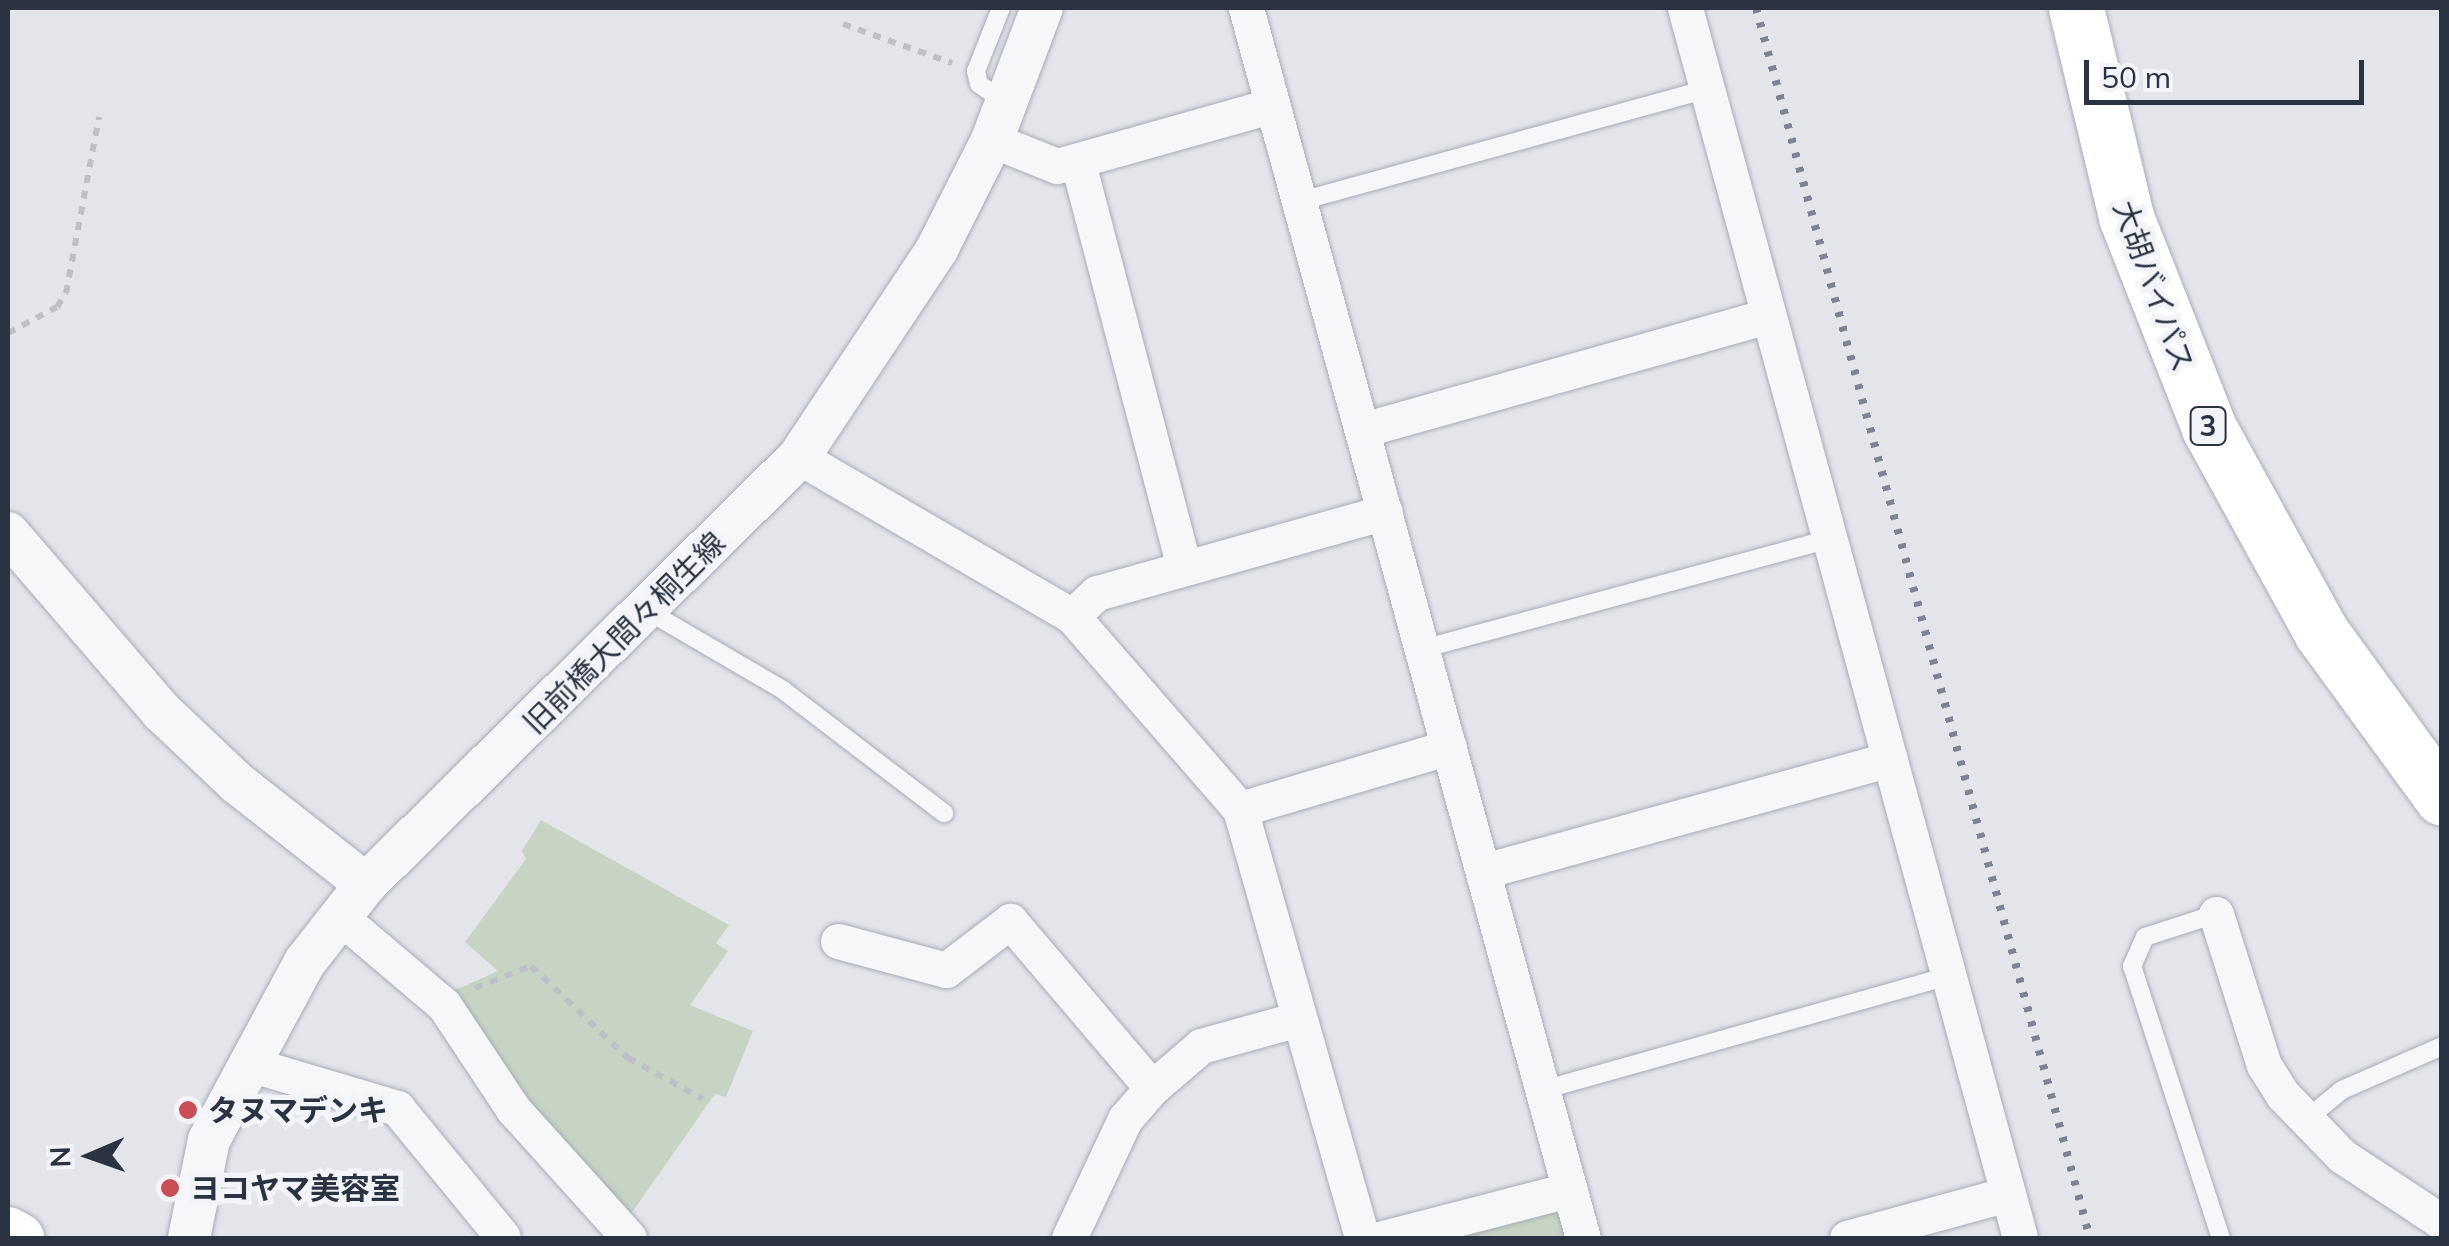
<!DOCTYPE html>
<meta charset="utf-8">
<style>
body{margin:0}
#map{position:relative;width:2449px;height:1246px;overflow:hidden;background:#e3e5eb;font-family:Mulish,"Noto Sans JP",sans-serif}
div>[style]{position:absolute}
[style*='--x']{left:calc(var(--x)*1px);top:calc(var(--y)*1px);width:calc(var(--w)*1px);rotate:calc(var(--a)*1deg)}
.green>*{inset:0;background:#c7d4c4}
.path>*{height:6px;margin-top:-3px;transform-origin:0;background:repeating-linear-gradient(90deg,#bdc0c6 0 8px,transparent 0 16px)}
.roads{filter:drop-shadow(0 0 2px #a8acb5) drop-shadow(0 0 2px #a8acb5)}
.service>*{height:18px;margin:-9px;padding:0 9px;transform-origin:9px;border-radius:9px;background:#f6f7f9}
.minor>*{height:35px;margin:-17.5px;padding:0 17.5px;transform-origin:17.5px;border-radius:17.5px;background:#f6f7f9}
.tertiary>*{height:42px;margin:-21px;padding:0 21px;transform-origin:21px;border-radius:21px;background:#f6f7f9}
.secondary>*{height:50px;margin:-25px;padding:0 25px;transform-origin:25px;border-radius:25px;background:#fff}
.primary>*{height:55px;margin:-27.5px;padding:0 27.5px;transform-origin:27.5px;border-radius:27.5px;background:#fff}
.rail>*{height:8px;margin-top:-4px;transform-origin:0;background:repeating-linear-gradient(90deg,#7d8394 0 5px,transparent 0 15px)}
.dots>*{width:28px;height:28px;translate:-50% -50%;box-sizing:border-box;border:5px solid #f3f4f8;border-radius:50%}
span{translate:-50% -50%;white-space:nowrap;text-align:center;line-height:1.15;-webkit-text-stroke:10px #f3f4f8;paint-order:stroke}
.shield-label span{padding:2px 8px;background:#f3f4f8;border:2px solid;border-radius:8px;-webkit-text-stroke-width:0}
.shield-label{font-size:28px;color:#2b3242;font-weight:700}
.street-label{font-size:30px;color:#2b3242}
.poi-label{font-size:30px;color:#2b3242;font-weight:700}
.left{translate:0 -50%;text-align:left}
.frame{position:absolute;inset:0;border:10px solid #2b3242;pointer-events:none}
.north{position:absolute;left:40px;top:1106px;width:100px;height:100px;-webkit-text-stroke:8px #f3f4f8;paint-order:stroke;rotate:268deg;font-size:28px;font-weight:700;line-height:40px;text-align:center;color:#2b3242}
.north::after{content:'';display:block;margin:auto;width:35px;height:45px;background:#2b3242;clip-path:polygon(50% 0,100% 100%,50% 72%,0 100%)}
.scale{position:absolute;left:2084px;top:60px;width:280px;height:45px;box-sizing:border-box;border:5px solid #2b3242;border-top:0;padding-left:12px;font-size:30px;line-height:35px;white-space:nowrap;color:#2b3242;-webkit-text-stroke:8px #f3f4f8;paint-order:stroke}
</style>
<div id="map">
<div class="green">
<div style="clip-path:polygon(541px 820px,729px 925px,716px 943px,728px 951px,690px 1005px,753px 1031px,726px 1097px,715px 1094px,628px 1218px,520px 1101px,453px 991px,498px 971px,465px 942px,526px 859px,522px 851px)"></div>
<div style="clip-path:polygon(1559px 1206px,1567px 1238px,1443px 1238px)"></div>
</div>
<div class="path">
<div style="--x:843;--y:24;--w:116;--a:19.7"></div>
<div style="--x:8;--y:333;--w:55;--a:-28"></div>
<div style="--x:57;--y:307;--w:17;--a:-57"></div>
<div style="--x:66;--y:293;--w:179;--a:-79.4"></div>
<div style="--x:475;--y:988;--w:60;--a:-21.4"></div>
<div style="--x:531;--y:966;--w:134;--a:43.5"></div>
<div style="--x:628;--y:1058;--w:85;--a:28.7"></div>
</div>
<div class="roads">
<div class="service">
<div style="--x:1001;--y:8;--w:68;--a:111.6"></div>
<div style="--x:976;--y:71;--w:13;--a:77"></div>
<div style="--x:979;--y:84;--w:33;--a:35"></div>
<div style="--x:1301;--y:201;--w:422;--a:-15.4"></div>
<div style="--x:648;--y:611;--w:156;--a:30.3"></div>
<div style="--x:783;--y:690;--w:203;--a:37.4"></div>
<div style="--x:1422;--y:649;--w:422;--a:-15.1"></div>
<div style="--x:2216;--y:914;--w:75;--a:162.1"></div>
<div style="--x:2145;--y:937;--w:32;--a:114"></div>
<div style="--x:2132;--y:966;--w:286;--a:71.9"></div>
<div style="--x:1543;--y:1090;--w:422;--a:-15.7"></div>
<div style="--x:2303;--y:1122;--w:50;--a:-39.4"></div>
<div style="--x:2342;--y:1090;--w:109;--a:-23.7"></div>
</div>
<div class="minor">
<div style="--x:1246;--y:8;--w:1275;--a:74.68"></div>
<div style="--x:1685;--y:8;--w:1275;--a:74.76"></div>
<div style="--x:992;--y:140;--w:70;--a:21.8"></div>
<div style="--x:1057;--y:166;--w:222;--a:-15.7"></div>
<div style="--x:1078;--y:163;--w:415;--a:75.3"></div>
<div style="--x:1362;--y:430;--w:421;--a:-15.7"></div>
<div style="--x:799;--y:457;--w:316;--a:30.2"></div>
<div style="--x:1072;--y:616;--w:256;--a:49"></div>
<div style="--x:1240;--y:809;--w:446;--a:74.1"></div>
<div style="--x:1072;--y:616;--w:34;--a:-43"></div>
<div style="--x:1097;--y:593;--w:299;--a:-15.7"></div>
<div style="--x:1240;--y:809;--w:218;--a:-16.5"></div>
<div style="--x:1484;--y:871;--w:421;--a:-15.4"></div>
<div style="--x:2216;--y:914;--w:158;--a:72.4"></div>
<div style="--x:2264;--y:1065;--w:36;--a:58"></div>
<div style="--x:2283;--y:1095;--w:85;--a:46"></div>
<div style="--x:2342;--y:1156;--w:120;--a:33.4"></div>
<div style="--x:339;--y:916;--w:138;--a:40.3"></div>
<div style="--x:444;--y:1005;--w:125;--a:56.4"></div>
<div style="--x:513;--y:1109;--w:173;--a:48"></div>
<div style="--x:838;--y:941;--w:112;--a:15"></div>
<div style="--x:946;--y:970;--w:81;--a:-37.4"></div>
<div style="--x:1010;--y:921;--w:219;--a:49.6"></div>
<div style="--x:246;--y:1063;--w:158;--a:16.6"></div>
<div style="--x:397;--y:1108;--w:166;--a:50.6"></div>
<div style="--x:1069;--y:1238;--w:132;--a:-64.8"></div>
<div style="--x:1125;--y:1119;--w:41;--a:-48.9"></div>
<div style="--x:1152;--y:1088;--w:65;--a:-40.6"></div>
<div style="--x:1201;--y:1046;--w:98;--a:-15.5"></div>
<div style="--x:1383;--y:1238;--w:192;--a:-14.5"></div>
<div style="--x:1847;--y:1238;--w:167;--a:-15.3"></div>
</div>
<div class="tertiary">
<div style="--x:8;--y:533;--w:236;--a:49.3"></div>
<div style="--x:162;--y:712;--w:103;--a:43.4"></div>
<div style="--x:237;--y:783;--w:164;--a:38.1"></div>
<div style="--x:189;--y:1238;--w:100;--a:-78.5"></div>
<div style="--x:209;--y:1140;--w:202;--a:-61.7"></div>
<div style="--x:305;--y:962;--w:99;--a:-52"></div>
<div style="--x:366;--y:884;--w:608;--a:-44.6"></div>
<div style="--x:799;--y:457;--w:250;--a:-56.4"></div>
<div style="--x:937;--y:249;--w:122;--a:-63.2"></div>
<div style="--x:992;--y:140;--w:141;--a:-69.3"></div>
</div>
<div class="secondary">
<div style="--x:8;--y:1232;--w:13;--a:29"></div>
</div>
<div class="primary">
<div style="--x:2076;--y:8;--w:215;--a:76.5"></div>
<div style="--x:2126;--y:217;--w:227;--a:68.5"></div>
<div style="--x:2209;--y:428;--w:233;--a:61.2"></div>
<div style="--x:2321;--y:632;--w:205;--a:53.9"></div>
</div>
</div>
<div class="rail">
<div style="--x:1756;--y:8;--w:1275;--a:74.81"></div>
</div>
<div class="dots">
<div style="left:188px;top:1110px;background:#ca4e55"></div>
<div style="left:170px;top:1188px;background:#ca4e55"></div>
</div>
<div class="shield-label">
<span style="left:2208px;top:426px">3</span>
</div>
<div class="street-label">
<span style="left:2154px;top:286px;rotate:70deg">大胡バイパス</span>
<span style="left:624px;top:633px;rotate:-45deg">旧前橋大間々桐生線</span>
</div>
<div class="poi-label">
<span class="left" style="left:208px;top:1110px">タヌマデンキ</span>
<span class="left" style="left:190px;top:1188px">ヨコヤマ美容室</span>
</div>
<div class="frame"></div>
<div class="north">N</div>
<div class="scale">50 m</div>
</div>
